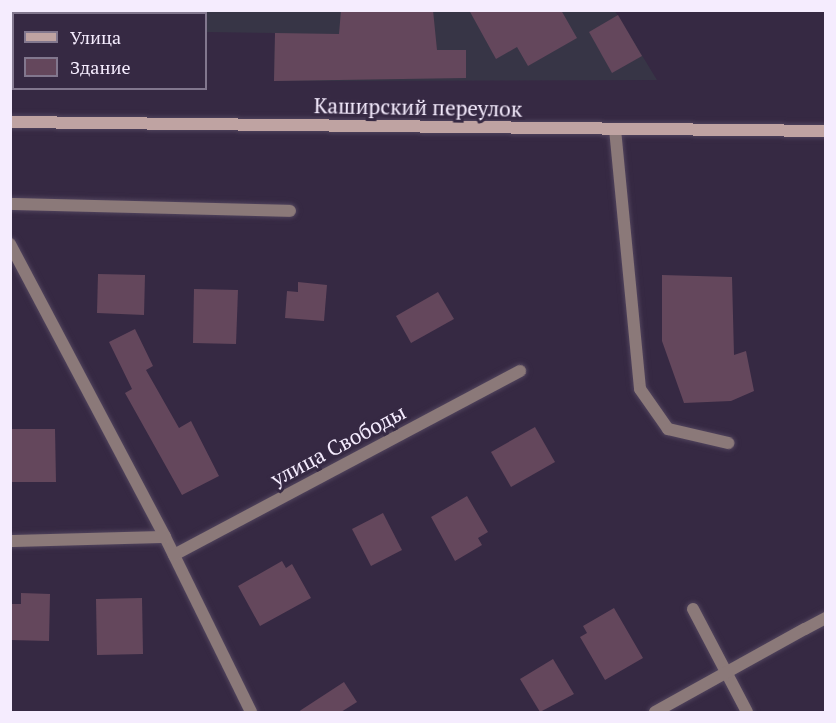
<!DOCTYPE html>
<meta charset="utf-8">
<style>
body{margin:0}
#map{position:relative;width:836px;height:723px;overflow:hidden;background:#362943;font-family:"PT Serif",serif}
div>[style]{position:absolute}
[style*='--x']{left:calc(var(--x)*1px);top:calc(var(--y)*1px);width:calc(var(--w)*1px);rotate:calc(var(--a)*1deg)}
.industrial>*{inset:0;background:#373546}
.building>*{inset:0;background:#64475c}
.roads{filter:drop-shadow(0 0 2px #51445d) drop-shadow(0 0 2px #51445d)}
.service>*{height:12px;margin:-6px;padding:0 6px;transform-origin:6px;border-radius:6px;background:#8b7979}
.minor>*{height:12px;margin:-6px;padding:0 6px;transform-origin:6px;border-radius:6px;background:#8b7979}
.secondary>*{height:12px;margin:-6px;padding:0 6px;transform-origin:6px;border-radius:6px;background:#bfa3a2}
span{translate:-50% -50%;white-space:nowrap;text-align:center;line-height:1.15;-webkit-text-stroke:6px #362943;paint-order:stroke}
.street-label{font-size:21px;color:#f5ecfe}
.frame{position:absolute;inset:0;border:12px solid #f5ecfe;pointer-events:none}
.legend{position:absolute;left:12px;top:12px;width:195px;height:78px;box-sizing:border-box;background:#362943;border:2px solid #82778e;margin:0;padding:8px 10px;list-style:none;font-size:18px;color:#f5ecfe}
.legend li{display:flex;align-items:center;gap:12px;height:30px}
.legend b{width:30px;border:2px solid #82778e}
</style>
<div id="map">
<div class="industrial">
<div style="clip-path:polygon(11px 10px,615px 11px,657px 80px,274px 81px,275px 33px,206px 32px,206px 14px,14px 14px,13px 29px)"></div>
</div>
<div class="building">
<div style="clip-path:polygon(341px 10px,433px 10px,437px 50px,466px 50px,466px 78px,274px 81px,275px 33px,339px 34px)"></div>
<div style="clip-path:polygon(469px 10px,561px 10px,577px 38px,528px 66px,517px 47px,496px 59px)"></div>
<div style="clip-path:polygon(618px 15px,642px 56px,612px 73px,589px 32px)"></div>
<div style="clip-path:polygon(98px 274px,145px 275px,144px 315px,97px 313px)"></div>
<div style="clip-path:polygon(662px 275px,732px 277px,734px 355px,746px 351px,754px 391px,731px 401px,684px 403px,662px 341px)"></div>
<div style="clip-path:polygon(298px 282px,327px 285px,324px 321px,285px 318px,287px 291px,298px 292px)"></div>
<div style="clip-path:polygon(194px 289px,238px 290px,236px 344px,193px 343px)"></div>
<div style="clip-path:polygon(438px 292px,454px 319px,411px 343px,396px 316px)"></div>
<div style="clip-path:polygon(135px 329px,153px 366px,146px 370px,179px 428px,191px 421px,219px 476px,182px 495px,125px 393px,132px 389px,109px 342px)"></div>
<div style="clip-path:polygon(535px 427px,555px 462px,511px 487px,491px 452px)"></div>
<div style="clip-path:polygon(10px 429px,55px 429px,56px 482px,10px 482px)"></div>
<div style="clip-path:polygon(467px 496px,488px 532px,478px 538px,482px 545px,455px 561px,431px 517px)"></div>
<div style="clip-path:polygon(383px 513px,402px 550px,371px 566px,352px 529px)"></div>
<div style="clip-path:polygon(282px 561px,286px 568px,292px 564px,311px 598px,260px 626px,238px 586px)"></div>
<div style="clip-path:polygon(21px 593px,50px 594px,49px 641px,10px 640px,10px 604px,21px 604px)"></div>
<div style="clip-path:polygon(142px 598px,143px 654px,97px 655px,96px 599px)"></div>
<div style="clip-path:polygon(614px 608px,643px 658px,605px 680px,580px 637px,587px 633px,583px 626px)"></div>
<div style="clip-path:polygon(553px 659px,574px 694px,540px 712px,520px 679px)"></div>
<div style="clip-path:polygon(344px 682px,357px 702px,341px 712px,298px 712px)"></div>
</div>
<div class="roads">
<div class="service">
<div style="--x:10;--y:204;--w:280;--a:1.4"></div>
<div style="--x:805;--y:629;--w:24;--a:-28"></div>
</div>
<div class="minor">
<div style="--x:615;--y:129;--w:261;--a:84.5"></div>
<div style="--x:640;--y:389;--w:49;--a:55"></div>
<div style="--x:668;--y:429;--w:62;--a:13.1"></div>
<div style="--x:10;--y:244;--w:331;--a:62.1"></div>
<div style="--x:165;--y:537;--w:195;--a:63.8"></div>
<div style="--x:10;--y:541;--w:155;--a:-1.5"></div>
<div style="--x:174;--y:555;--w:392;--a:-28"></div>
<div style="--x:693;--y:609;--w:116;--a:62.3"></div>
<div style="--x:655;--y:712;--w:171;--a:-29"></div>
</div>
<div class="secondary">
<div style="--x:10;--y:122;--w:816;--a:0.63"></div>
</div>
</div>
<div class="street-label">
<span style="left:418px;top:107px;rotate:1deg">Каширский переулок</span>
<span style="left:338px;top:445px;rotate:-28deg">улица Свободы</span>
</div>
<div class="frame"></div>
<ul class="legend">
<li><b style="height:8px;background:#bfa3a2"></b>Улица</li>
<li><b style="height:16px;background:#64475c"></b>Здание</li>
</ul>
</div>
